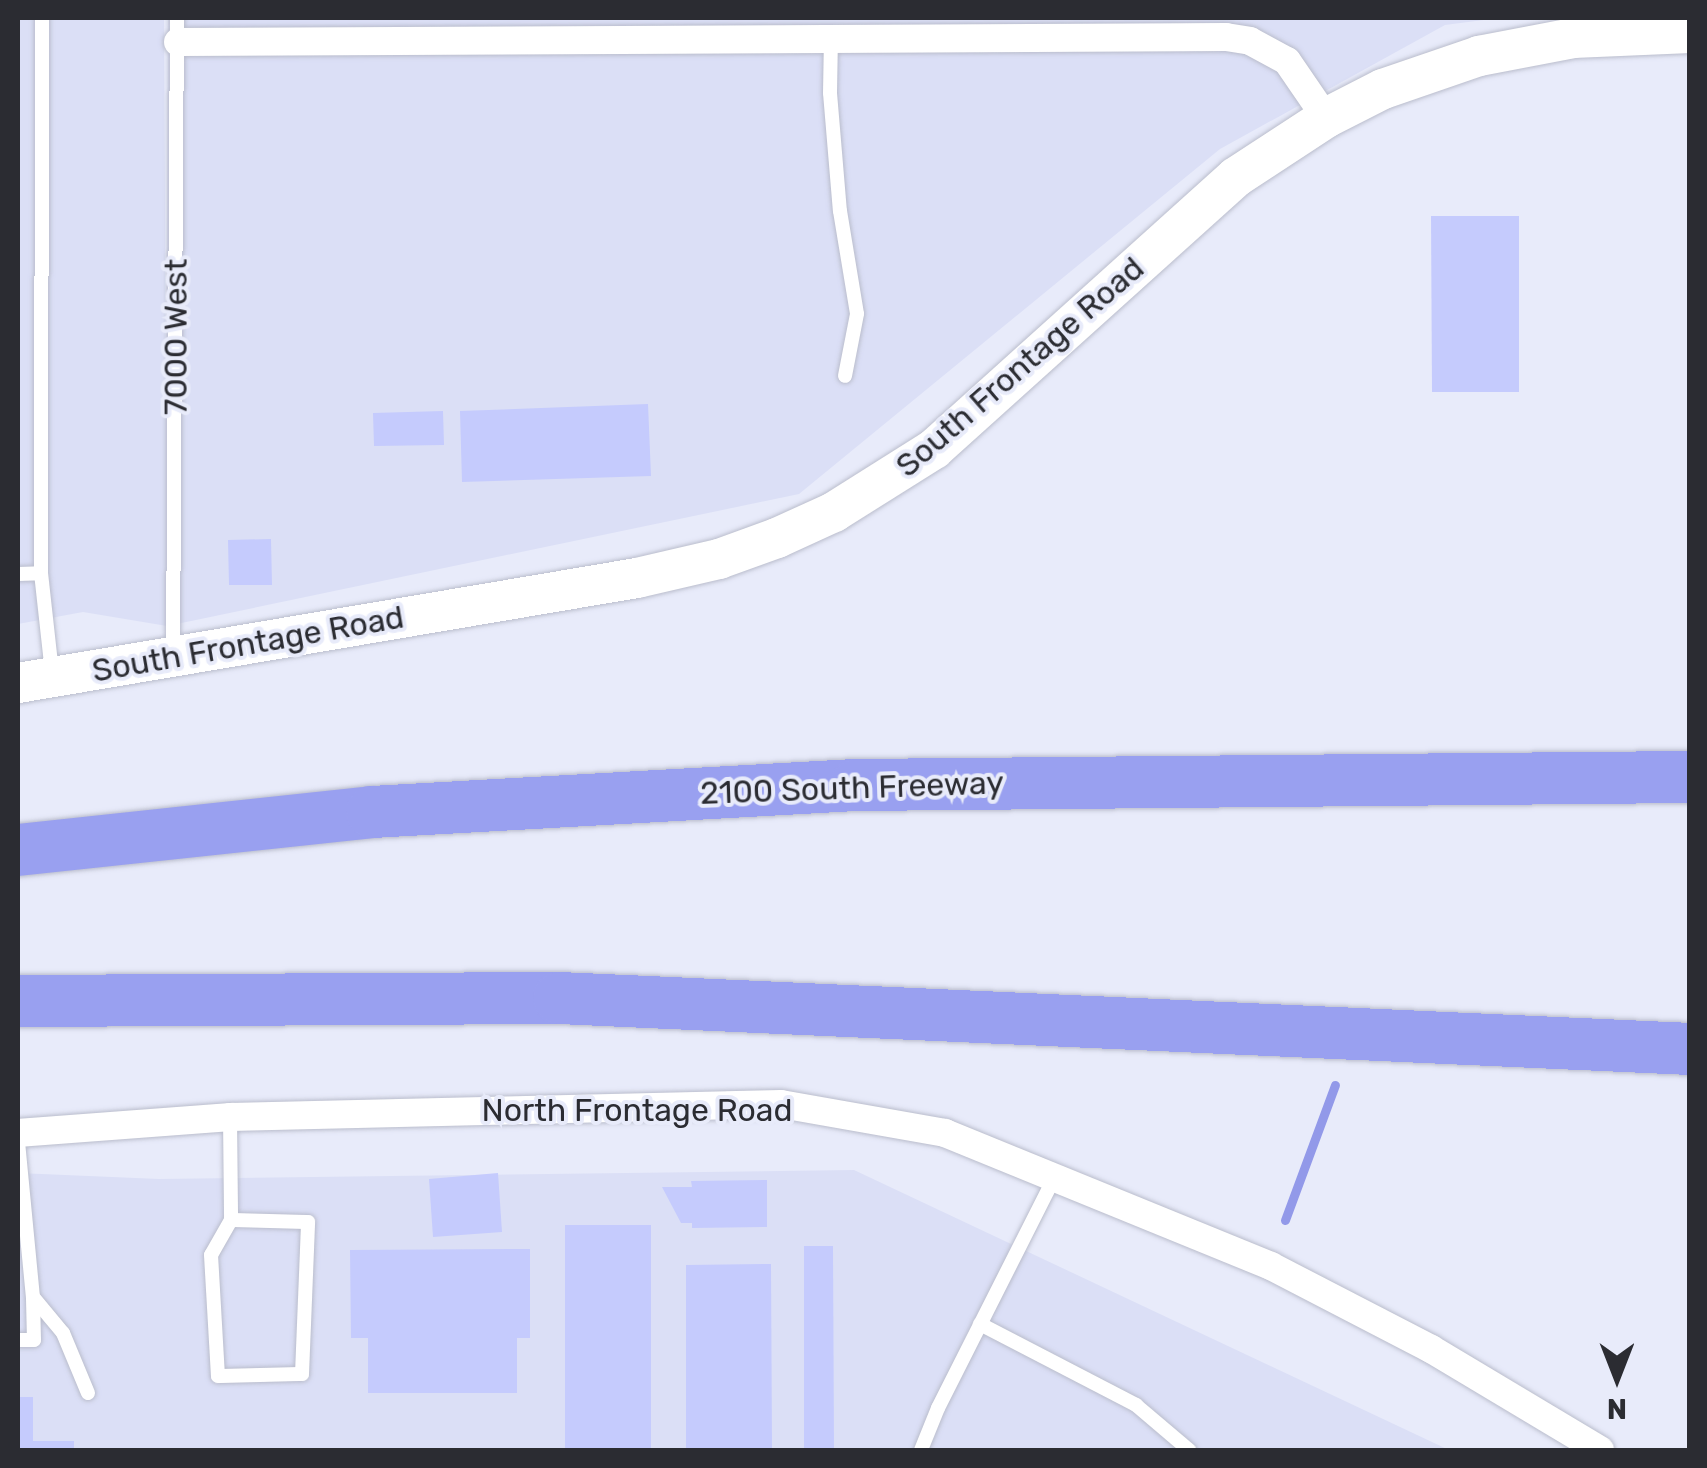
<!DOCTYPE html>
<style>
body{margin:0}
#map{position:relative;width:1707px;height:1468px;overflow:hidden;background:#e8ebfa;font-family:Rubik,sans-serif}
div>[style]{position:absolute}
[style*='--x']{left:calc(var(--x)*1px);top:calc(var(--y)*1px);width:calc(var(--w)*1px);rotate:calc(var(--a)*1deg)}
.built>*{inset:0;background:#dbdff6}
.stream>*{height:9px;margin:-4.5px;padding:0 4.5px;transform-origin:4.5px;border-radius:4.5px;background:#9299e9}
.building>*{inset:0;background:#c5cbfd}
.roads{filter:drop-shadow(0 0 2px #babdcc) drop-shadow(0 0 2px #babdcc)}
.lane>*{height:14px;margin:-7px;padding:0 7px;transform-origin:7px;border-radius:7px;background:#fff}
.street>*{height:28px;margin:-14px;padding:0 14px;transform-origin:14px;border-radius:14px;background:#fff}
.secondary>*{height:40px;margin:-20px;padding:0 20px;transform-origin:20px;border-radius:20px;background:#fff}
.highway>*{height:52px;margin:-26px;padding:0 26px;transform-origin:26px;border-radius:26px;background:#99a0f0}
span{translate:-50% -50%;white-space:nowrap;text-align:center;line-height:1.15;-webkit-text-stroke:8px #e8ebfa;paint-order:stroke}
.street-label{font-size:32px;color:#2b2c32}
.frame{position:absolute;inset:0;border:20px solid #2b2c32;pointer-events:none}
.north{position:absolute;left:1567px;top:1328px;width:100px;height:100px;-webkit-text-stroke:8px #e8ebfa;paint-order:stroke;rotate:180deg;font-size:28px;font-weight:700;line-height:40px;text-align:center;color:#2b2c32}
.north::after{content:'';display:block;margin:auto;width:35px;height:45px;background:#2b2c32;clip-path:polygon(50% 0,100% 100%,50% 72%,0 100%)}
</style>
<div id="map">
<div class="built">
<div style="clip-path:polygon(18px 18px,164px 18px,166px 405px,168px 18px,1499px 18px,1445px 25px,1220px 149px,799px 494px,167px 626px,83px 612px,18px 624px)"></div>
<div style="clip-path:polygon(854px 1170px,1449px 1450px,18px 1450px,18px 1173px,159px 1179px)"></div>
</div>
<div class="stream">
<div style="--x:1285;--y:1220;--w:144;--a:-69.7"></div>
</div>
<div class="building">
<div style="clip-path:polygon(1431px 216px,1519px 216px,1519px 392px,1432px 392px)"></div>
<div style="clip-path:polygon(648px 404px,651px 476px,462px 482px,460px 411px)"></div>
<div style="clip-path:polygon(443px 411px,444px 445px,374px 446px,373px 413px)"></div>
<div style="clip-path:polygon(271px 539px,272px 585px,229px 585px,228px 540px)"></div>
<div style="clip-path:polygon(498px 1173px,502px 1232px,433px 1237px,429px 1179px)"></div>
<div style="clip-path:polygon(767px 1180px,767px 1227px,692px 1228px,692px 1223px,681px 1223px,662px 1187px,692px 1187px,691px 1181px)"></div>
<div style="clip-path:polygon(565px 1225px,651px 1225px,651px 1450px,565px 1450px)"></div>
<div style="clip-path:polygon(804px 1246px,833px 1246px,834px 1450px,804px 1450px)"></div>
<div style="clip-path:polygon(530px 1249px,530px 1338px,517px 1338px,517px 1393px,368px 1393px,368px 1338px,351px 1338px,350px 1250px)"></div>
<div style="clip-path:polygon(771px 1264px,772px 1450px,686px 1450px,686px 1265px)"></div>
<div style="clip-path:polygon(18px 1397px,33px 1397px,33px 1441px,74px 1441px,74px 1450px,18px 1450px)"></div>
</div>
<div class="roads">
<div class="lane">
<div style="--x:831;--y:36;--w:57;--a:91"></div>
<div style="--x:830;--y:93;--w:118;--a:85.2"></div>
<div style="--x:840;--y:211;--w:104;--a:80.6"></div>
<div style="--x:857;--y:314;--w:63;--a:101"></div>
<div style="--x:41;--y:573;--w:555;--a:-89.9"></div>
<div style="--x:18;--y:574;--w:23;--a:-2"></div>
<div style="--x:41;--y:573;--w:101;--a:83.7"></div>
<div style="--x:173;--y:652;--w:634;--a:-89.64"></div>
<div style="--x:230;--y:1117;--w:103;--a:89.4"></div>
<div style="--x:231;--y:1220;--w:40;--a:119.7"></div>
<div style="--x:211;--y:1255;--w:121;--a:86.7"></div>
<div style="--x:218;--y:1376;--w:84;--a:-1.4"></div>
<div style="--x:302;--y:1374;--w:152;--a:-87.7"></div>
<div style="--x:308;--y:1222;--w:77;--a:-178.5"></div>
<div style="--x:18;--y:1142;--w:156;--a:84.5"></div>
<div style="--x:33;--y:1297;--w:47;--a:50.2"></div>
<div style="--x:63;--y:1333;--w:65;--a:67.4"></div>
<div style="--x:980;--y:1324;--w:176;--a:27.4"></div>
<div style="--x:1136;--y:1405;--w:70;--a:40.3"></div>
<div style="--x:18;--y:1340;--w:16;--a:0"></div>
<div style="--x:34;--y:1340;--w:42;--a:-91.4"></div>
<div style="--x:921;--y:1450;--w:45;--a:-68"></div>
<div style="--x:938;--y:1408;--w:258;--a:-63.2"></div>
</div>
<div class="street">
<div style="--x:178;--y:42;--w:1048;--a:-0.27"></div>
<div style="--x:1226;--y:37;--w:24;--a:9"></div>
<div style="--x:1250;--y:41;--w:42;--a:28.4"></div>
<div style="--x:1287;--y:61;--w:69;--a:55.6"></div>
<div style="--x:18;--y:1133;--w:213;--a:-4.3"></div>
<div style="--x:230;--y:1117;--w:551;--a:-1.35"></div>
<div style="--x:781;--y:1104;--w:167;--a:10"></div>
<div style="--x:945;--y:1133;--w:352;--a:22.2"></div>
<div style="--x:1271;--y:1266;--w:180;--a:27.4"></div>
<div style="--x:1431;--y:1349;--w:197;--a:30.9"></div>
</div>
<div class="secondary">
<div style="--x:18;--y:683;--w:628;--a:-9.63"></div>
<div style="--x:637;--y:578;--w:84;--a:-13"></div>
<div style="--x:719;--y:559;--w:62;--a:-19.9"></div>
<div style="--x:777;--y:538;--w:63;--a:-24.5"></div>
<div style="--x:834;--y:512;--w:118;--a:-32.2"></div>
<div style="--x:934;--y:449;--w:406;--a:-42"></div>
<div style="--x:1236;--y:177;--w:108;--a:-33.2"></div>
<div style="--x:1326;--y:118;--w:64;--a:-27"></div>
<div style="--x:1383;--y:89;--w:102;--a:-19"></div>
<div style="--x:1479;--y:56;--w:96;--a:-10.8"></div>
<div style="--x:1573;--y:38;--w:117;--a:-2.4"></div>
</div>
<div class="highway">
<div style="--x:18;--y:850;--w:356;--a:-6.1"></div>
<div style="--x:372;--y:812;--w:485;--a:-3.2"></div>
<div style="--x:856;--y:785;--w:834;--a:-0.55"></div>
<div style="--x:18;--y:1001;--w:541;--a:-0.32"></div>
<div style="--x:559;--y:998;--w:1132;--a:2.58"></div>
</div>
</div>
<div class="street-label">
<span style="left:176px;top:337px;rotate:-90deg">7000 West</span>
<span style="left:1020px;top:367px;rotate:-41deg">South Frontage Road</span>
<span style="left:248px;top:644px;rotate:-10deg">South Frontage Road</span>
<span style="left:852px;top:788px;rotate:-2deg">2100 South Freeway</span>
<span style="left:637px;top:1110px">North Frontage Road</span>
</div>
<div class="frame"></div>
<div class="north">N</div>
</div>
